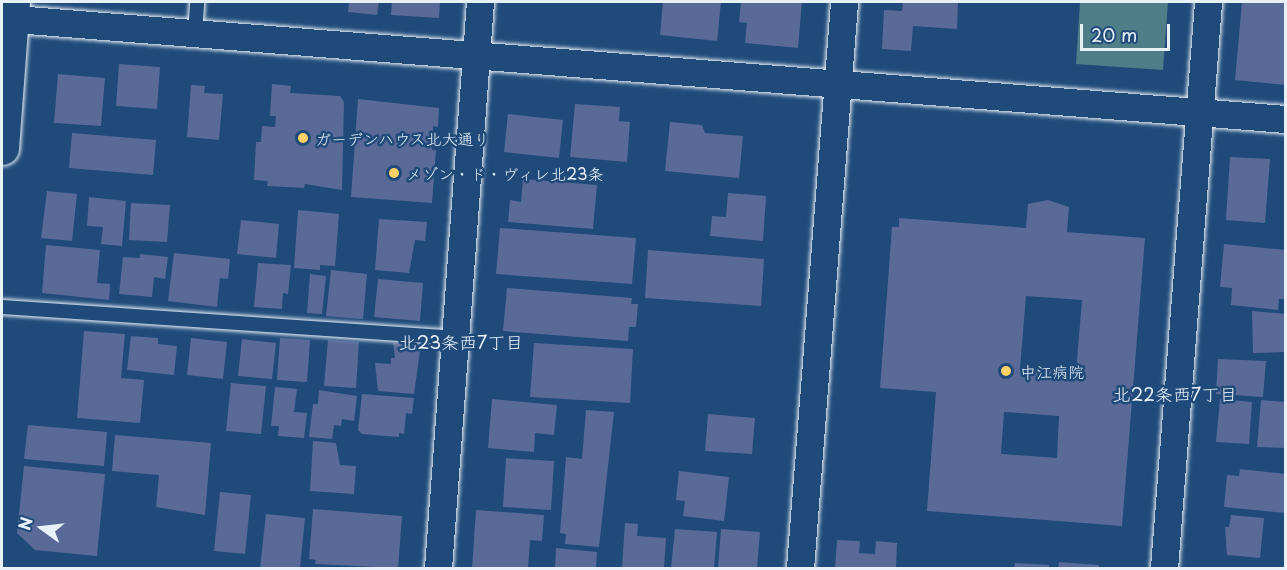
<!DOCTYPE html>
<meta charset="utf-8">
<style>
body{margin:0}
#map{position:relative;width:1287px;height:570px;overflow:hidden;background:#1f4a7a;font-family:"Playpen Sans","Klee One",sans-serif}
div>[style]{position:absolute}
[style*='--x']{left:calc(var(--x)*1px);top:calc(var(--y)*1px);width:calc(var(--w)*1px);rotate:calc(var(--a)*1deg)}
.green>*{inset:0;background:#4f7e88}
.building>*{inset:0;background:#596a98}
.roads{filter:drop-shadow(0 0 2px #e8f1f8) drop-shadow(0 0 2px #e8f1f8)}
.lane>*{height:14px;margin:-7px;padding:0 7px;transform-origin:7px;border-radius:7px;background:#1f4a7a}
.street>*{height:27px;margin:-13.5px;padding:0 13.5px;transform-origin:13.5px;border-radius:13.5px;background:#1f4a7a}
.primary>*{height:33px;margin:-16.5px;padding:0 16.5px;transform-origin:16.5px;border-radius:16.5px;background:#1f4a7a}
.dots>*{width:16px;height:16px;translate:-50% -50%;box-sizing:border-box;border:3px solid #1f4a7a;border-radius:50%}
span{translate:-50% -50%;white-space:nowrap;text-align:center;line-height:1.15;-webkit-text-stroke:5px #1f4a7a;paint-order:stroke}
.poi-label{font-size:16px;color:#e8f1f8}
.left{translate:0 -50%;text-align:left}
.neighbourhood-label{font-size:18px;color:#e8f1f8}
.frame{position:absolute;inset:0;border:3px solid #e8f1f8;pointer-events:none}
.north{position:absolute;left:12px;top:498px;width:60px;height:60px;-webkit-text-stroke:4px #1f4a7a;paint-order:stroke;rotate:285deg;font-size:16px;font-weight:700;line-height:24px;text-align:center;color:#e8f1f8}
.north::after{content:'';display:block;margin:auto;width:21px;height:27px;background:#e8f1f8;clip-path:polygon(50% 0,100% 100%,50% 72%,0 100%)}
.scale{position:absolute;left:1080px;top:24px;width:90px;height:27px;box-sizing:border-box;border:3px solid #e8f1f8;border-top:0;padding-left:8px;font-size:18px;line-height:21px;white-space:nowrap;color:#e8f1f8;-webkit-text-stroke:4px #1f4a7a;paint-order:stroke}
</style>
<div id="map">
<div class="green">
<div style="clip-path:polygon(1080px 2px,1168px 2px,1163px 70px,1076px 64px)"></div>
</div>
<div class="building">
<div style="clip-path:polygon(349px 2px,379px 2px,377px 15px,348px 12px)"></div>
<div style="clip-path:polygon(392px 2px,440px 2px,439px 18px,391px 15px)"></div>
<div style="clip-path:polygon(663px 2px,721px 2px,717px 41px,660px 35px)"></div>
<div style="clip-path:polygon(741px 2px,802px 2px,798px 48px,745px 43px,747px 23px,739px 22px)"></div>
<div style="clip-path:polygon(903px 2px,958px 2px,957px 29px,913px 26px,911px 51px,882px 49px,884px 10px,902px 11px)"></div>
<div style="clip-path:polygon(1242px 2px,1286px 2px,1286px 85px,1235px 80px)"></div>
<div style="clip-path:polygon(119px 64px,160px 67px,157px 109px,116px 106px)"></div>
<div style="clip-path:polygon(58px 74px,105px 78px,101px 126px,54px 123px)"></div>
<div style="clip-path:polygon(272px 84px,291px 86px,290px 93px,340px 96px,344px 102px,342px 190px,305px 184px,304px 188px,267px 186px,268px 181px,254px 180px,256px 142px,261px 142px,262px 126px,275px 127px,276px 116px,270px 116px)"></div>
<div style="clip-path:polygon(191px 85px,205px 86px,204px 93px,223px 94px,219px 140px,187px 137px)"></div>
<div style="clip-path:polygon(358px 99px,439px 108px,438px 127px,433px 126px,432px 150px,436px 150px,432px 203px,351px 197px)"></div>
<div style="clip-path:polygon(575px 104px,620px 107px,619px 121px,630px 122px,627px 162px,570px 157px)"></div>
<div style="clip-path:polygon(508px 114px,563px 120px,559px 158px,504px 152px)"></div>
<div style="clip-path:polygon(670px 122px,702px 125px,705px 133px,743px 136px,739px 178px,665px 171px)"></div>
<div style="clip-path:polygon(72px 133px,156px 140px,153px 175px,69px 168px)"></div>
<div style="clip-path:polygon(1230px 157px,1270px 159px,1265px 223px,1226px 220px)"></div>
<div style="clip-path:polygon(523px 179px,597px 185px,593px 229px,508px 222px,510px 200px,521px 202px)"></div>
<div style="clip-path:polygon(47px 191px,77px 194px,72px 241px,41px 238px)"></div>
<div style="clip-path:polygon(728px 193px,766px 196px,763px 241px,710px 236px,712px 216px,726px 217px)"></div>
<div style="clip-path:polygon(89px 197px,126px 201px,122px 246px,101px 244px,103px 227px,87px 226px)"></div>
<div style="clip-path:polygon(evenodd,1048px 200px,1069px 207px,1067px 232px,1145px 238px,1122px 526px,927px 511px,936px 392px,880px 388px,892px 227px,899px 227px,899px 218px,1026px 228px,1028px 204px,1048px 200px,1026px 296px,1082px 300px,1076px 372px,1020px 368px,1026px 296px,1048px 200px,1004px 412px,1059px 416px,1057px 458px,1001px 454px,1004px 412px)"></div>
<div style="clip-path:polygon(131px 203px,170px 205px,167px 242px,129px 240px)"></div>
<div style="clip-path:polygon(298px 210px,339px 214px,335px 266px,320px 265px,320px 270px,294px 268px)"></div>
<div style="clip-path:polygon(379px 219px,427px 222px,425px 241px,415px 240px,409px 273px,375px 270px)"></div>
<div style="clip-path:polygon(241px 220px,279px 224px,276px 258px,237px 254px)"></div>
<div style="clip-path:polygon(500px 228px,636px 238px,632px 284px,496px 274px)"></div>
<div style="clip-path:polygon(1224px 244px,1286px 250px,1286px 299px,1279px 299px,1278px 310px,1231px 305px,1232px 288px,1220px 287px)"></div>
<div style="clip-path:polygon(46px 245px,100px 250px,97px 283px,110px 284px,109px 300px,42px 293px)"></div>
<div style="clip-path:polygon(648px 250px,764px 259px,761px 306px,645px 298px)"></div>
<div style="clip-path:polygon(174px 253px,230px 259px,228px 279px,220px 278px,217px 307px,168px 301px)"></div>
<div style="clip-path:polygon(140px 254px,168px 257px,165px 279px,154px 277px,152px 297px,119px 294px,123px 257px,140px 258px)"></div>
<div style="clip-path:polygon(258px 263px,291px 265px,288px 294px,283px 293px,282px 309px,254px 307px)"></div>
<div style="clip-path:polygon(331px 270px,367px 274px,363px 319px,326px 316px)"></div>
<div style="clip-path:polygon(310px 274px,326px 276px,322px 314px,307px 313px)"></div>
<div style="clip-path:polygon(378px 279px,423px 283px,420px 321px,374px 317px)"></div>
<div style="clip-path:polygon(507px 288px,632px 298px,631px 304px,638px 304px,636px 327px,629px 327px,628px 341px,503px 331px)"></div>
<div style="clip-path:polygon(1252px 311px,1286px 314px,1286px 352px,1253px 353px)"></div>
<div style="clip-path:polygon(84px 331px,125px 334px,121px 378px,144px 380px,140px 423px,77px 418px)"></div>
<div style="clip-path:polygon(131px 336px,158px 338px,158px 344px,177px 346px,174px 375px,127px 370px)"></div>
<div style="clip-path:polygon(191px 338px,227px 342px,223px 379px,187px 375px)"></div>
<div style="clip-path:polygon(280px 338px,310px 340px,307px 382px,277px 380px)"></div>
<div style="clip-path:polygon(242px 339px,276px 343px,272px 379px,238px 376px)"></div>
<div style="clip-path:polygon(328px 340px,359px 342px,356px 388px,324px 386px)"></div>
<div style="clip-path:polygon(393px 343px,415px 345px,420px 351px,414px 394px,378px 391px,375px 363px,391px 364px,391px 358px,395px 358px)"></div>
<div style="clip-path:polygon(534px 343px,633px 349px,630px 403px,530px 397px)"></div>
<div style="clip-path:polygon(1218px 359px,1266px 361px,1263px 397px,1216px 394px)"></div>
<div style="clip-path:polygon(231px 383px,266px 386px,261px 434px,226px 431px)"></div>
<div style="clip-path:polygon(275px 387px,297px 389px,294px 412px,307px 413px,304px 438px,278px 436px,279px 426px,271px 426px)"></div>
<div style="clip-path:polygon(319px 390px,357px 396px,354px 421px,342px 419px,341px 426px,334px 425px,332px 439px,309px 437px,313px 404px,318px 404px)"></div>
<div style="clip-path:polygon(362px 394px,414px 398px,412px 414px,406px 413px,404px 434px,399px 433px,399px 437px,362px 434px,358px 430px)"></div>
<div style="clip-path:polygon(492px 399px,557px 405px,554px 435px,535px 433px,534px 452px,488px 448px)"></div>
<div style="clip-path:polygon(1220px 399px,1252px 402px,1249px 444px,1216px 442px)"></div>
<div style="clip-path:polygon(1261px 400px,1286px 402px,1286px 448px,1257px 447px)"></div>
<div style="clip-path:polygon(586px 410px,614px 412px,599px 547px,565px 544px,566px 534px,560px 533px,566px 457px,582px 459px)"></div>
<div style="clip-path:polygon(708px 414px,755px 418px,752px 454px,705px 451px)"></div>
<div style="clip-path:polygon(28px 425px,107px 432px,104px 466px,24px 459px)"></div>
<div style="clip-path:polygon(115px 435px,211px 443px,205px 515px,156px 507px,159px 475px,112px 471px)"></div>
<div style="clip-path:polygon(313px 441px,336px 443px,340px 465px,356px 466px,354px 494px,310px 491px)"></div>
<div style="clip-path:polygon(506px 458px,554px 461px,551px 510px,503px 507px)"></div>
<div style="clip-path:polygon(24px 466px,105px 474px,97px 556px,35px 550px,17px 533px)"></div>
<div style="clip-path:polygon(1240px 469px,1286px 474px,1286px 513px,1224px 507px,1227px 475px,1239px 476px)"></div>
<div style="clip-path:polygon(679px 471px,729px 477px,724px 521px,683px 516px,685px 501px,676px 500px)"></div>
<div style="clip-path:polygon(220px 492px,251px 495px,245px 554px,214px 551px)"></div>
<div style="clip-path:polygon(313px 509px,402px 516px,398px 568px,315px 564px,316px 560px,309px 559px)"></div>
<div style="clip-path:polygon(476px 510px,544px 515px,542px 541px,530px 540px,528px 568px,472px 568px)"></div>
<div style="clip-path:polygon(266px 514px,305px 518px,300px 568px,260px 568px)"></div>
<div style="clip-path:polygon(1231px 515px,1264px 518px,1260px 558px,1227px 555px,1225px 527px,1229px 527px)"></div>
<div style="clip-path:polygon(625px 523px,638px 524px,637px 536px,666px 538px,664px 568px,622px 568px)"></div>
<div style="clip-path:polygon(675px 529px,717px 532px,714px 568px,671px 568px)"></div>
<div style="clip-path:polygon(721px 529px,760px 532px,757px 568px,718px 568px)"></div>
<div style="clip-path:polygon(837px 540px,860px 541px,859px 553px,875px 554px,876px 541px,897px 543px,896px 568px,835px 568px)"></div>
<div style="clip-path:polygon(556px 548px,597px 552px,596px 568px,555px 568px)"></div>
<div style="clip-path:polygon(1059px 562px,1099px 565px,1099px 568px,1058px 568px)"></div>
<div style="clip-path:polygon(1015px 563px,1049px 565px,1049px 568px,1014px 568px)"></div>
</div>
<div class="roads">
<div class="lane">
<div style="--x:195;--y:34;--w:32;--a:-86"></div>
<div style="--x:2;--y:307;--w:454;--a:3.9"></div>
</div>
<div class="street">
<div style="--x:2;--y:18;--w:1288;--a:4.5"></div>
<div style="--x:438;--y:568;--w:568;--a:-85.76"></div>
<div style="--x:800;--y:568;--w:568;--a:-85.55"></div>
<div style="--x:1164;--y:568;--w:568;--a:-85.55"></div>
</div>
<div class="primary">
<div style="--x:2;--y:148;--w:146;--a:-85.7"></div>
</div>
</div>
<div class="dots">
<div style="left:303px;top:138px;background:#ffd166"></div>
<div style="left:394px;top:173px;background:#ffd166"></div>
<div style="left:1006px;top:371px;background:#ffd166"></div>
</div>
<div class="poi-label">
<span class="left" style="left:315px;top:138px">ガーデンハウス北大通り</span>
<span class="left" style="left:406px;top:173px">メゾン・ド・ヴィレ北23条</span>
<span class="left" style="left:1020px;top:371px">中江病院</span>
</div>
<div class="neighbourhood-label">
<span style="left:461px;top:342px">北23条西7丁目</span>
<span style="left:1175px;top:394px">北22条西7丁目</span>
</div>
<div class="frame"></div>
<div class="north">N</div>
<div class="scale">20 m</div>
</div>
